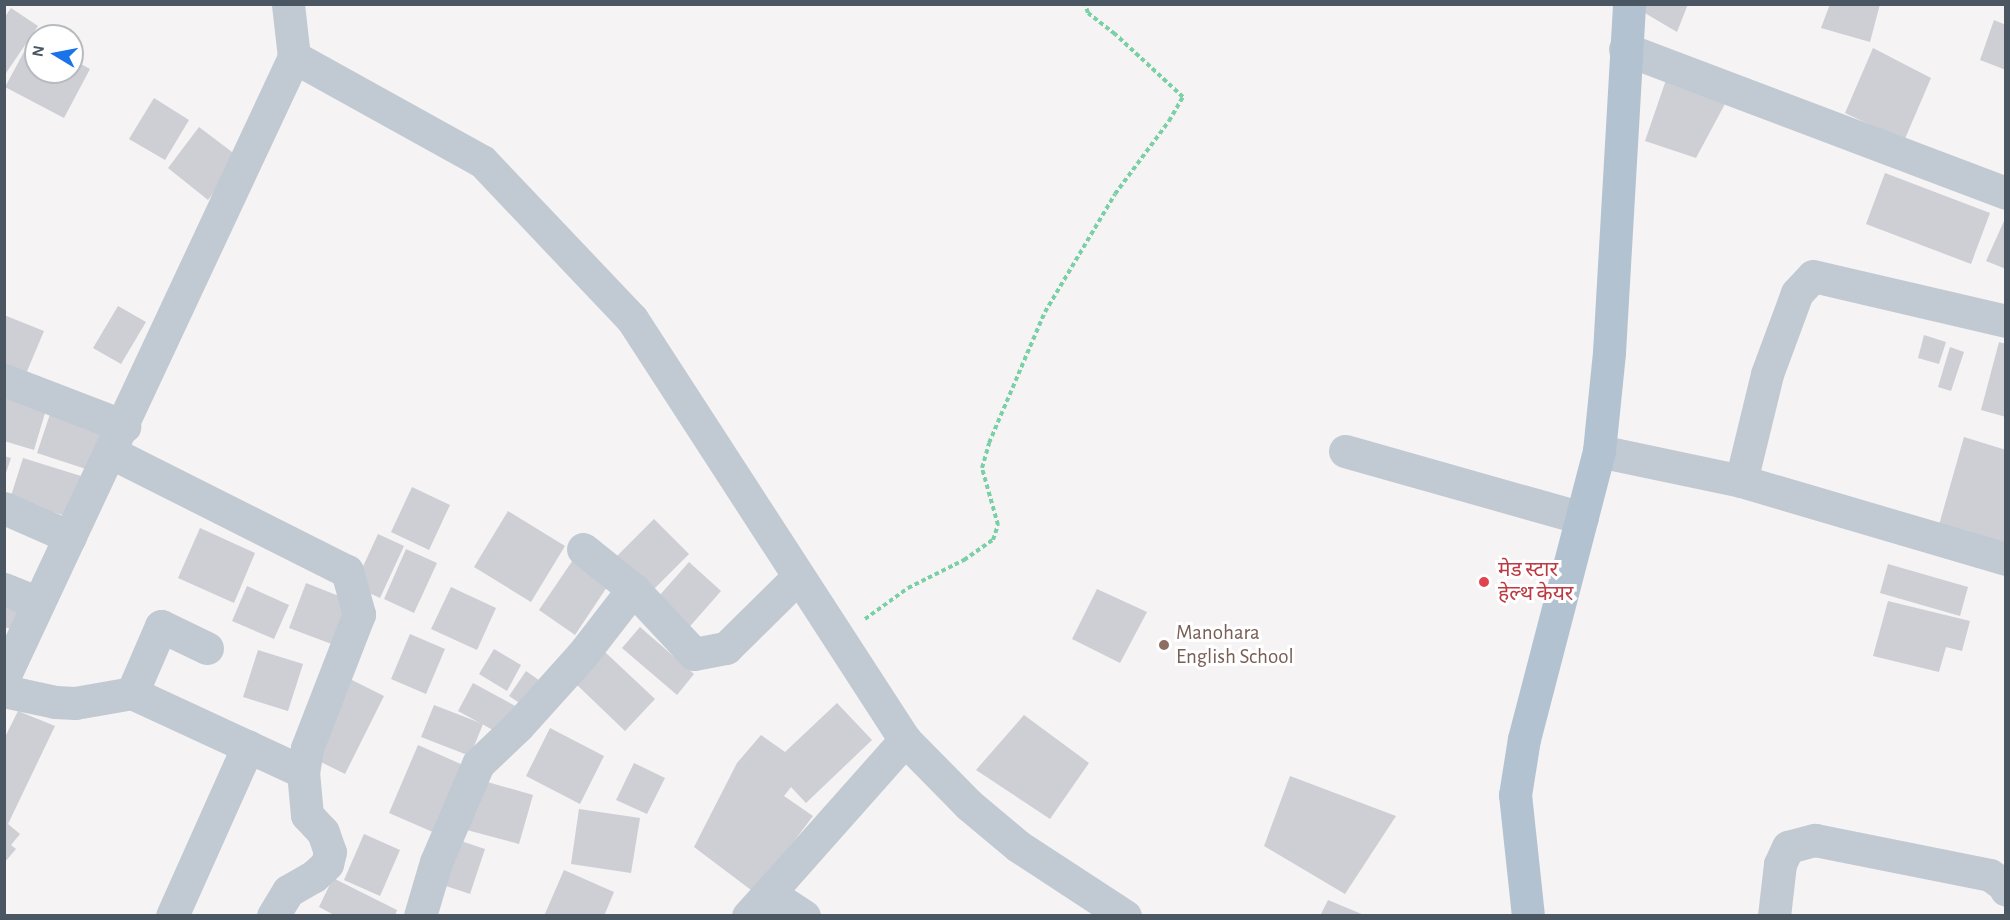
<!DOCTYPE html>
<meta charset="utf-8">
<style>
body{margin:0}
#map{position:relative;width:2010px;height:920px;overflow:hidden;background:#f5f3f3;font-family:"Alegreya Sans","Noto Sans Devanagari",sans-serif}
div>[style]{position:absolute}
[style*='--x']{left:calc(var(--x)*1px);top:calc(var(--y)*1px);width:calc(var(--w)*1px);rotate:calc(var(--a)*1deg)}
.building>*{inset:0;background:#cdcfd5}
.path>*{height:4px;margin-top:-2px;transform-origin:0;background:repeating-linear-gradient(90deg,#7ad0a6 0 4.5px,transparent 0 7.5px)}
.minor>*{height:33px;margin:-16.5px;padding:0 16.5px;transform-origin:16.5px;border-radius:16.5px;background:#c1cad2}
.major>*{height:33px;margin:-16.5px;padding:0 16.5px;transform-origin:16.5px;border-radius:16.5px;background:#b3c2d1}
.dots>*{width:16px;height:16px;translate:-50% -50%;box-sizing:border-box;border:3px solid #fff;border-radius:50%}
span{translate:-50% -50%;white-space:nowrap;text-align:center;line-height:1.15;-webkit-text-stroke:6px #fff;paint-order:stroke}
.health-label{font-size:21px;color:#be3a42}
.left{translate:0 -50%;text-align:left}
.education-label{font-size:21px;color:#785e54}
.frame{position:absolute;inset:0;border:6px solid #4a5661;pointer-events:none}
.north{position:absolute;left:24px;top:24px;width:60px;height:60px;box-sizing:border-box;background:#fff;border:2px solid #b7bbc0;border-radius:50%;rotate:280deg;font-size:16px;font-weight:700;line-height:24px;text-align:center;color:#4a5661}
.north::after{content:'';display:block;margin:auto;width:21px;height:27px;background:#1a73e8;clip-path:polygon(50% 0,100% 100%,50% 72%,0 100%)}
</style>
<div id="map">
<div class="building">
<div style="clip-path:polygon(1640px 4px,1688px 4px,1677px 32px,1638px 9px)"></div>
<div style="clip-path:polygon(1830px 4px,1880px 4px,1870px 42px,1821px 28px)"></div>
<div style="clip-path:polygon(11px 8px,38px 26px,4px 76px,4px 18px)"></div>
<div style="clip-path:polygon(1994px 20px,2006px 25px,2006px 70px,1980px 60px)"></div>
<div style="clip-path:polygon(32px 37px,36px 39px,36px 72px,72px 72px,72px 59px,90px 69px,64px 118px,5px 87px)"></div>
<div style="clip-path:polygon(1873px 48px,1931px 78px,1904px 141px,1845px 113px)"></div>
<div style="clip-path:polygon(1668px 74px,1726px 102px,1696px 158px,1645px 141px)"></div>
<div style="clip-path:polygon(154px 98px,189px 120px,165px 160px,129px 139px)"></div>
<div style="clip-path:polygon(199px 127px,240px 158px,208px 200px,168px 168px)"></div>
<div style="clip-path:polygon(1885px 173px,1990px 213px,1971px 264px,1866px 224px)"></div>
<div style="clip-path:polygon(2004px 221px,2006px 221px,2006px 269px,1986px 261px)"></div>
<div style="clip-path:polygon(118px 306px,146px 322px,121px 364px,93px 348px)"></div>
<div style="clip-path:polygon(4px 315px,44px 331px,25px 376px,4px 368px)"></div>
<div style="clip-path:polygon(1924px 335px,1946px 342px,1939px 364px,1918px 358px)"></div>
<div style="clip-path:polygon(1999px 342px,2006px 344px,2006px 417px,1981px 410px)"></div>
<div style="clip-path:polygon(1950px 347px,1964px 352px,1951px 391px,1938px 387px)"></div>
<div style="clip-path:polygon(4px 389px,48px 403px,34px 450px,4px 441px)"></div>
<div style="clip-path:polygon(52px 408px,107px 425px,92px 471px,37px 453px)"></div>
<div style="clip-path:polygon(1964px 437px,2006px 450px,2006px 552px,1937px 532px)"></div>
<div style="clip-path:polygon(4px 456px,11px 458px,5px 476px,4px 476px)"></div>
<div style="clip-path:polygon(23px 458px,81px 476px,69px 517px,10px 499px)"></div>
<div style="clip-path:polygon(412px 487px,450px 505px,429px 550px,391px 532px)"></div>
<div style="clip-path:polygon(508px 511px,565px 546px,531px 602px,474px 567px)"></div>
<div style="clip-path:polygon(654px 519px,689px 554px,652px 591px,617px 556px)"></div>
<div style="clip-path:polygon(200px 528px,255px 553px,234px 603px,178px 578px)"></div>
<div style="clip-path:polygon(378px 534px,404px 546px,380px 598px,354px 586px)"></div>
<div style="clip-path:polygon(406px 549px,437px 563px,414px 613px,384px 599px)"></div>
<div style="clip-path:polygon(577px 554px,613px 578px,575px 635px,539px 610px)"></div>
<div style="clip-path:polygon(689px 562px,721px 591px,685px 632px,652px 604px)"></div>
<div style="clip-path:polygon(1888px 564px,1968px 587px,1960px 616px,1880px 593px)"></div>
<div style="clip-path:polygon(306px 583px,354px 602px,337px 646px,289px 628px)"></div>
<div style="clip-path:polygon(247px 586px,289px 605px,274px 639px,232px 621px)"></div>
<div style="clip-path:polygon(451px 587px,496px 608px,477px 650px,431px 629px)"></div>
<div style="clip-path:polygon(1097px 589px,1147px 612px,1120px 663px,1072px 639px)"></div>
<div style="clip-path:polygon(4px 596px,25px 603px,15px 630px,4px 627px)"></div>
<div style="clip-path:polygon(1888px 601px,1970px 621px,1962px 651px,1946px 647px,1939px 672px,1873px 656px)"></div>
<div style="clip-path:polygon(640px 627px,694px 674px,677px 695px,622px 648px)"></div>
<div style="clip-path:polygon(410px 634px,445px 649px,426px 694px,391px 679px)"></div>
<div style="clip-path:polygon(494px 649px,521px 665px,507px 691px,479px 674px)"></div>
<div style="clip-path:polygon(258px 650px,303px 664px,288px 711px,243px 697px)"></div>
<div style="clip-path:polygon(605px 652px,655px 699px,625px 731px,575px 683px)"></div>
<div style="clip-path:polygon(526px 671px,543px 683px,527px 708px,509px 696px)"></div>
<div style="clip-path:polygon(348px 678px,384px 696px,345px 774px,309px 756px)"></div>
<div style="clip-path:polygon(473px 683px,519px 708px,504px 736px,458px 711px)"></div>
<div style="clip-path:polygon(837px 703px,872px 740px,806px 803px,791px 787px,784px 796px,813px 816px,755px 893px,694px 847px,737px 763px,761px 735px,785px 752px)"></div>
<div style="clip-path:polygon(434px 705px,483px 724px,470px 756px,421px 737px)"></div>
<div style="clip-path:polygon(18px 711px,55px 726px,8px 824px,20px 834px,11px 845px,16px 849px,4px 863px,4px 739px)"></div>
<div style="clip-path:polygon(1024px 715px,1089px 763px,1050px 819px,976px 770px)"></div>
<div style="clip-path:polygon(550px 728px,604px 756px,580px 804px,526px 776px)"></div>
<div style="clip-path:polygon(418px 745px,463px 765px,435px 833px,389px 813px)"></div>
<div style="clip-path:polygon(634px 763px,665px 778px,647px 814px,616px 800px)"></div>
<div style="clip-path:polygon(1290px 776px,1396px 816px,1345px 894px,1264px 846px)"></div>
<div style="clip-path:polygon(477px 779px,533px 795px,519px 844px,463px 829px)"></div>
<div style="clip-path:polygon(579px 809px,640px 818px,631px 873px,571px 864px)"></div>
<div style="clip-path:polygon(364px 834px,400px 850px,380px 896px,344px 880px)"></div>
<div style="clip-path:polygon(458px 840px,485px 849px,470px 894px,443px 885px)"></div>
<div style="clip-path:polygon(564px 870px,614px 892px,604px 916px,544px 916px)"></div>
<div style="clip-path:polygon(333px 878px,397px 910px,395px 916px,336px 916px,319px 907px)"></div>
<div style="clip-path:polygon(1328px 900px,1364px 915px,1364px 916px,1320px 916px)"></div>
</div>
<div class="path">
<div style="--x:865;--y:619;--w:53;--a:-35.8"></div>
<div style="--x:908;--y:588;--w:63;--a:-26.6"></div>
<div style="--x:964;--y:560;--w:35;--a:-35"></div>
<div style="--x:993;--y:540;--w:16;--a:-72"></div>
<div style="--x:998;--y:525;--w:59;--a:-105.7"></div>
<div style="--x:982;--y:468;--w:26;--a:-74"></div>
<div style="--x:989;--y:443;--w:142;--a:-66.9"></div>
<div style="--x:1045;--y:312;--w:137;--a:-59.3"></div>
<div style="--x:1115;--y:194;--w:91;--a:-53.5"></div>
<div style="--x:1169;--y:121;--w:28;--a:-60"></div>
<div style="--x:1183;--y:97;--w:93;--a:-137.2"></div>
<div style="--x:1115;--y:34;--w:34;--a:-142"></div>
<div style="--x:1088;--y:13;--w:9;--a:-108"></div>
</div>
<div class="minor">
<div style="--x:1625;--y:49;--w:407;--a:20.7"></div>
<div style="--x:294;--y:57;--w:215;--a:29"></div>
<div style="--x:482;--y:161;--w:218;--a:46.5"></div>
<div style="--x:632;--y:319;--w:502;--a:57.04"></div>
<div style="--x:905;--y:740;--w:91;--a:45.4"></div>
<div style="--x:969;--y:805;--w:64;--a:39.9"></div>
<div style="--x:1018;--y:846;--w:128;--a:33.2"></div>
<div style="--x:4;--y:380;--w:129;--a:21"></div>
<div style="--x:1345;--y:451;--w:246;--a:15.8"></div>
<div style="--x:1599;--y:451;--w:145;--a:11.9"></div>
<div style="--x:1741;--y:481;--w:276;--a:16.4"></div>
<div style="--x:112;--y:453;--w:263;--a:26.7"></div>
<div style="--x:347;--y:571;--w:45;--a:74.4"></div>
<div style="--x:359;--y:614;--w:144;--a:111.2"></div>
<div style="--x:307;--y:748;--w:24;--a:99"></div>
<div style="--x:303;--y:772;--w:43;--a:84.7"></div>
<div style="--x:307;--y:815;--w:23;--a:47"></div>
<div style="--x:323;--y:832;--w:21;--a:71"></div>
<div style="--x:330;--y:852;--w:12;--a:104"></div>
<div style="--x:327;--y:864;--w:18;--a:137"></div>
<div style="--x:314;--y:876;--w:30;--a:150"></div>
<div style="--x:288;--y:891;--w:29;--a:121"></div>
<div style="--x:1741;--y:481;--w:110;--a:-76.3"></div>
<div style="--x:1767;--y:374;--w:86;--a:-69.7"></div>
<div style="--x:1797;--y:293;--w:23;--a:-47"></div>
<div style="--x:1813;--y:276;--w:198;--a:13.1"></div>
<div style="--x:4;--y:508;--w:72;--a:23.7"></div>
<div style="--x:583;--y:549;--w:64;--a:38.7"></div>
<div style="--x:633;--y:589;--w:89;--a:46.8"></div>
<div style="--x:694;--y:654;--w:33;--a:-11"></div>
<div style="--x:726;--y:648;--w:101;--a:-44.6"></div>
<div style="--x:4;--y:589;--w:35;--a:22"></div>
<div style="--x:4;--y:677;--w:684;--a:-64.93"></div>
<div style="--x:294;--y:57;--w:53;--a:-96.5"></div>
<div style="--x:4;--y:691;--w:52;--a:12.2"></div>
<div style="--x:55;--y:702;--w:20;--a:3"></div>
<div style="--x:75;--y:703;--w:58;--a:-10"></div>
<div style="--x:132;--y:693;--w:188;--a:24.8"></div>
<div style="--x:132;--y:693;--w:73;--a:-66.6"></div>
<div style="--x:161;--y:626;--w:51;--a:25.6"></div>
<div style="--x:172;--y:916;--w:186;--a:-65.9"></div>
<div style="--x:420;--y:916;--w:56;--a:-73.5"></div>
<div style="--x:436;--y:862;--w:107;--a:-66.8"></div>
<div style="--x:478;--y:764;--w:55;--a:-43.5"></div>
<div style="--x:518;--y:726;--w:96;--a:-48"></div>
<div style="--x:582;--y:655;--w:83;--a:-52.3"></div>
<div style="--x:748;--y:916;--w:31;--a:-48"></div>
<div style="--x:804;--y:916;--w:42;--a:-146.7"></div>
<div style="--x:769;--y:893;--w:205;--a:-48.4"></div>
<div style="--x:1774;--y:916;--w:52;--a:-83.4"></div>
<div style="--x:1780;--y:864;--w:19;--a:-65"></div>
<div style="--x:1788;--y:847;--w:28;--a:-15"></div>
<div style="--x:1815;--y:840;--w:178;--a:11.3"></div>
<div style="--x:1990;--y:875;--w:17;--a:36"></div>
<div style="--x:2004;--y:885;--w:5;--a:68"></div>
</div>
<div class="major">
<div style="--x:1528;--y:916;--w:122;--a:-96.1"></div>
<div style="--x:1515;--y:795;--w:57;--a:-80.9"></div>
<div style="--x:1524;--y:739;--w:298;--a:-75.4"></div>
<div style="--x:1599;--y:451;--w:100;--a:-84.2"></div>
<div style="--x:1609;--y:352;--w:349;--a:-86.7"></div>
</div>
<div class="dots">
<div style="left:1484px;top:582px;background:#e0444e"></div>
<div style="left:1164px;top:645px;background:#8d6e63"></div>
</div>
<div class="health-label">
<span class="left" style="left:1498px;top:582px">मेड स्टार<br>हेल्थ केयर</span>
</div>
<div class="education-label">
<span class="left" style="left:1176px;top:645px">Manohara<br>English School</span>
</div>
<div class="frame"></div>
<div class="north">N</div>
</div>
